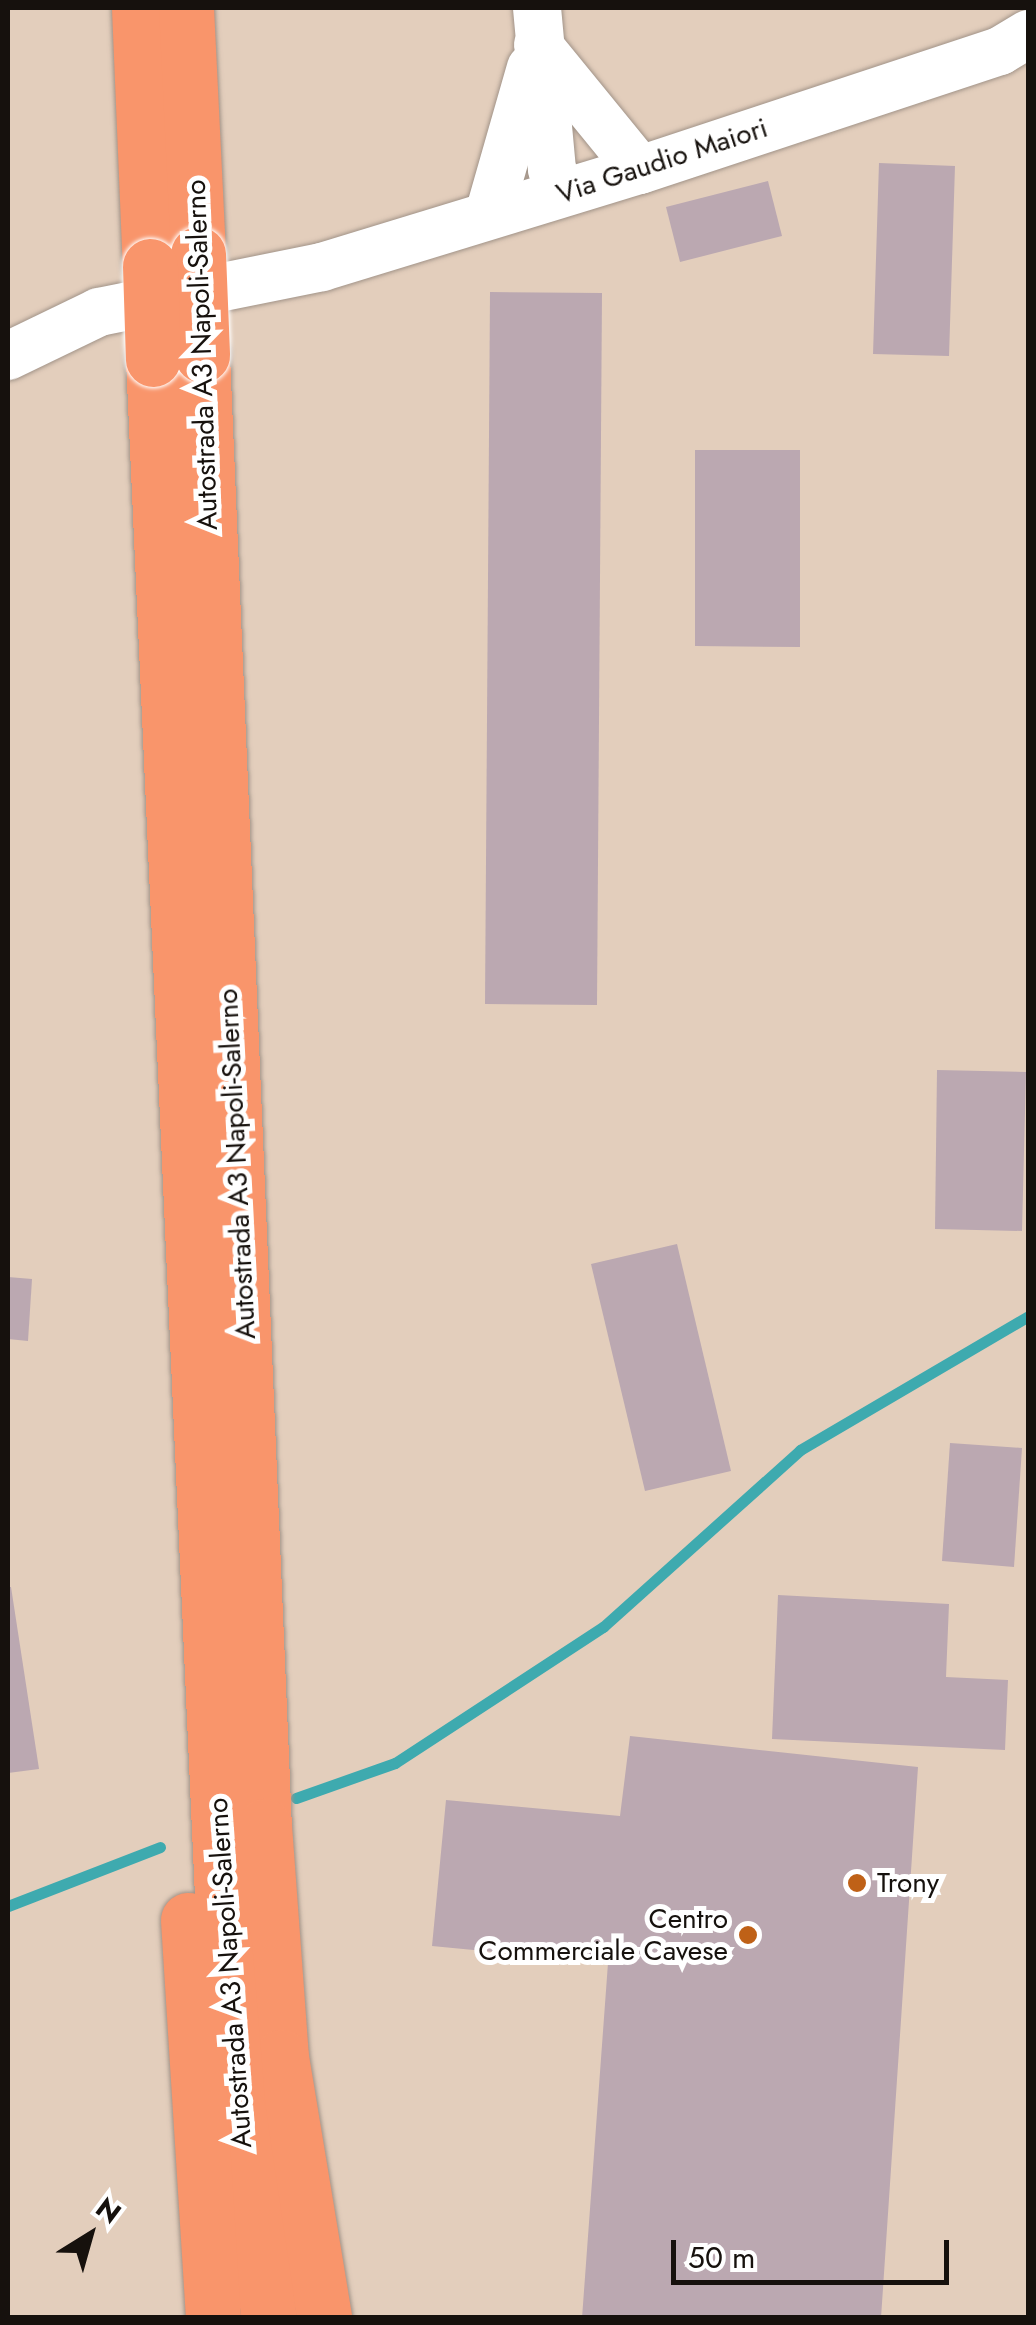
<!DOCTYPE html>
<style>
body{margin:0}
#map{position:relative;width:1036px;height:2325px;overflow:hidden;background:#ebdccf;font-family:Jost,sans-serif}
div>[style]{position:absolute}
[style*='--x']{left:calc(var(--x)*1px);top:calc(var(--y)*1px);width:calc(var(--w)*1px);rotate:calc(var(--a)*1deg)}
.built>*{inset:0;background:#e3cebc}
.stream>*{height:11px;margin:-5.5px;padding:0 5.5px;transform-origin:5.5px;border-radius:5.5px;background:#3eaaaf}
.building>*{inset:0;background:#bba8b1}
.roads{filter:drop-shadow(0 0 2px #a19388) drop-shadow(0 0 2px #a19388)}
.minor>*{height:48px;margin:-24px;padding:0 24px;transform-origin:24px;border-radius:24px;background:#fff}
.highway>*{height:55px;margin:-27.5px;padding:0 27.5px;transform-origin:27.5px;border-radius:27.5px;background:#f9956b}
.bridges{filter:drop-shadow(0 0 2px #fff) drop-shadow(0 0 2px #fff)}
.highway-bridge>*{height:55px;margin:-27.5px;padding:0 27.5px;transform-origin:27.5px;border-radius:27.5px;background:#f9956b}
.dots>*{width:28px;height:28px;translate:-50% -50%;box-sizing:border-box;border:5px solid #fff;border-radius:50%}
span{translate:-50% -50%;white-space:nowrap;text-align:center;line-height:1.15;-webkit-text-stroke:10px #fff;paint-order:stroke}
.street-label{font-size:28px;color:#16110d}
.poi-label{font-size:28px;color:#16110d}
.left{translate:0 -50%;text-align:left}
.right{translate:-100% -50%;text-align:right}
.frame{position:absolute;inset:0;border:10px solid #16110d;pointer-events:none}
.north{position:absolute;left:40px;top:2185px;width:100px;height:100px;-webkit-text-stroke:8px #fff;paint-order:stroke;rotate:37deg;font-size:28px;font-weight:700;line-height:40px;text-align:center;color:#16110d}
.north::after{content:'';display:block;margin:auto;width:35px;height:45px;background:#16110d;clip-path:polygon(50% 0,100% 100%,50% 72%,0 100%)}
.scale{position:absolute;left:671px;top:2240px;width:278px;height:45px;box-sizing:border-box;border:5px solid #16110d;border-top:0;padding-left:12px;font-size:30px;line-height:35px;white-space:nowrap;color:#16110d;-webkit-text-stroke:8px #fff;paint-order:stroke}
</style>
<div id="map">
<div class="built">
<div style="clip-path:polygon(8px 8px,1028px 8px,1028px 2317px,8px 2317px)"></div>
</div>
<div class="stream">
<div style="--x:296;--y:1798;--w:105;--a:-19.5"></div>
<div style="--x:395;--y:1763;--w:249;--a:-33.2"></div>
<div style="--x:603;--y:1627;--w:265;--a:-41.9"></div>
<div style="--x:800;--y:1450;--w:264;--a:-30.4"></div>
<div style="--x:8;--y:1906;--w:163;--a:-21.2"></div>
</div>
<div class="building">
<div style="clip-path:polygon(879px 163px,955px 166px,949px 356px,873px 354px)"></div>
<div style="clip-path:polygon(768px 181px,782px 236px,680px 262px,666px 207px)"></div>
<div style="clip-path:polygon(490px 292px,602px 293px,597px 1005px,485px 1004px)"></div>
<div style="clip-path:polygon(695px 450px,800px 450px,800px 647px,695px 646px)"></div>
<div style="clip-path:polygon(937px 1070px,1026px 1072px,1022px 1231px,935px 1229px)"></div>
<div style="clip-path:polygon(677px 1244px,731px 1471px,645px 1491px,591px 1264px)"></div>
<div style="clip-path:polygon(8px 1277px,32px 1279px,28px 1341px,8px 1339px)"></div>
<div style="clip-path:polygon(950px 1443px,1022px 1448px,1014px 1567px,942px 1561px)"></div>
<div style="clip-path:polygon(8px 1587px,11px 1587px,39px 1769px,8px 1773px)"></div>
<div style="clip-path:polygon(778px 1595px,949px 1604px,946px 1677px,1008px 1680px,1005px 1750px,772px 1739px)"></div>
<div style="clip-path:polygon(630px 1736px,918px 1767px,881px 2318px,582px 2318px,608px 1963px,432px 1946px,446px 1800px,620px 1816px)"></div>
</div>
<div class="roads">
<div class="minor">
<div style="--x:537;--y:8;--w:162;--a:84.7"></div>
<div style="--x:552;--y:169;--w:25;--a:72"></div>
<div style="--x:538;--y:45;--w:161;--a:50.8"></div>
<div style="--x:489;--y:214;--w:152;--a:-74"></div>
<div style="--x:8;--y:356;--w:101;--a:-25.8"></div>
<div style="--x:99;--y:312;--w:227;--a:-11.4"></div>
<div style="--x:322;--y:267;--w:332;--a:-17"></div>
<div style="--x:640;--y:170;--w:379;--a:-18.3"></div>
<div style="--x:1000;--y:51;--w:33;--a:-31"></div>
</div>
<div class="highway">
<div style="--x:139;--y:8;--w:258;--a:87.6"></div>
<div style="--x:186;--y:8;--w:246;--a:87.2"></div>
<div style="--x:202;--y:355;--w:1472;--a:87.59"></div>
<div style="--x:264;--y:1826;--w:232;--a:85.8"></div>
<div style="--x:281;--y:2057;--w:265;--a:80.6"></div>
<div style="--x:153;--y:359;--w:1585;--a:87.43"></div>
<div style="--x:224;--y:1942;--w:170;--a:85.3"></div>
<div style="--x:238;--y:2111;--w:209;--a:81.5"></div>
<div style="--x:188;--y:1920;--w:399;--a:86.4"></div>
</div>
</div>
<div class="bridges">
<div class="highway-bridge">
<div style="--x:198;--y:254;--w:101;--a:87.7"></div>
<div style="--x:150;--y:266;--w:93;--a:88.2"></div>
</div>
</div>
<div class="dots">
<div style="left:857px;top:1883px;background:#bf6117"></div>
<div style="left:748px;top:1935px;background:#bf6117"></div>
</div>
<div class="street-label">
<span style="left:662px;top:161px;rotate:-18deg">Via Gaudio Maiori</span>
<span style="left:202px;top:355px;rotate:-92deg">Autostrada A3 Napoli-Salerno</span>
<span style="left:237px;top:1164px;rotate:-93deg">Autostrada A3 Napoli-Salerno</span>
<span style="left:230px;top:1973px;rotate:-94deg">Autostrada A3 Napoli-Salerno</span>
</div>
<div class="poi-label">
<span class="left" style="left:877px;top:1883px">Trony</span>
<span class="right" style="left:728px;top:1935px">Centro<br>Commerciale Cavese</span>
</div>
<div class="frame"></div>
<div class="north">N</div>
<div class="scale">50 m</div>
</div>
